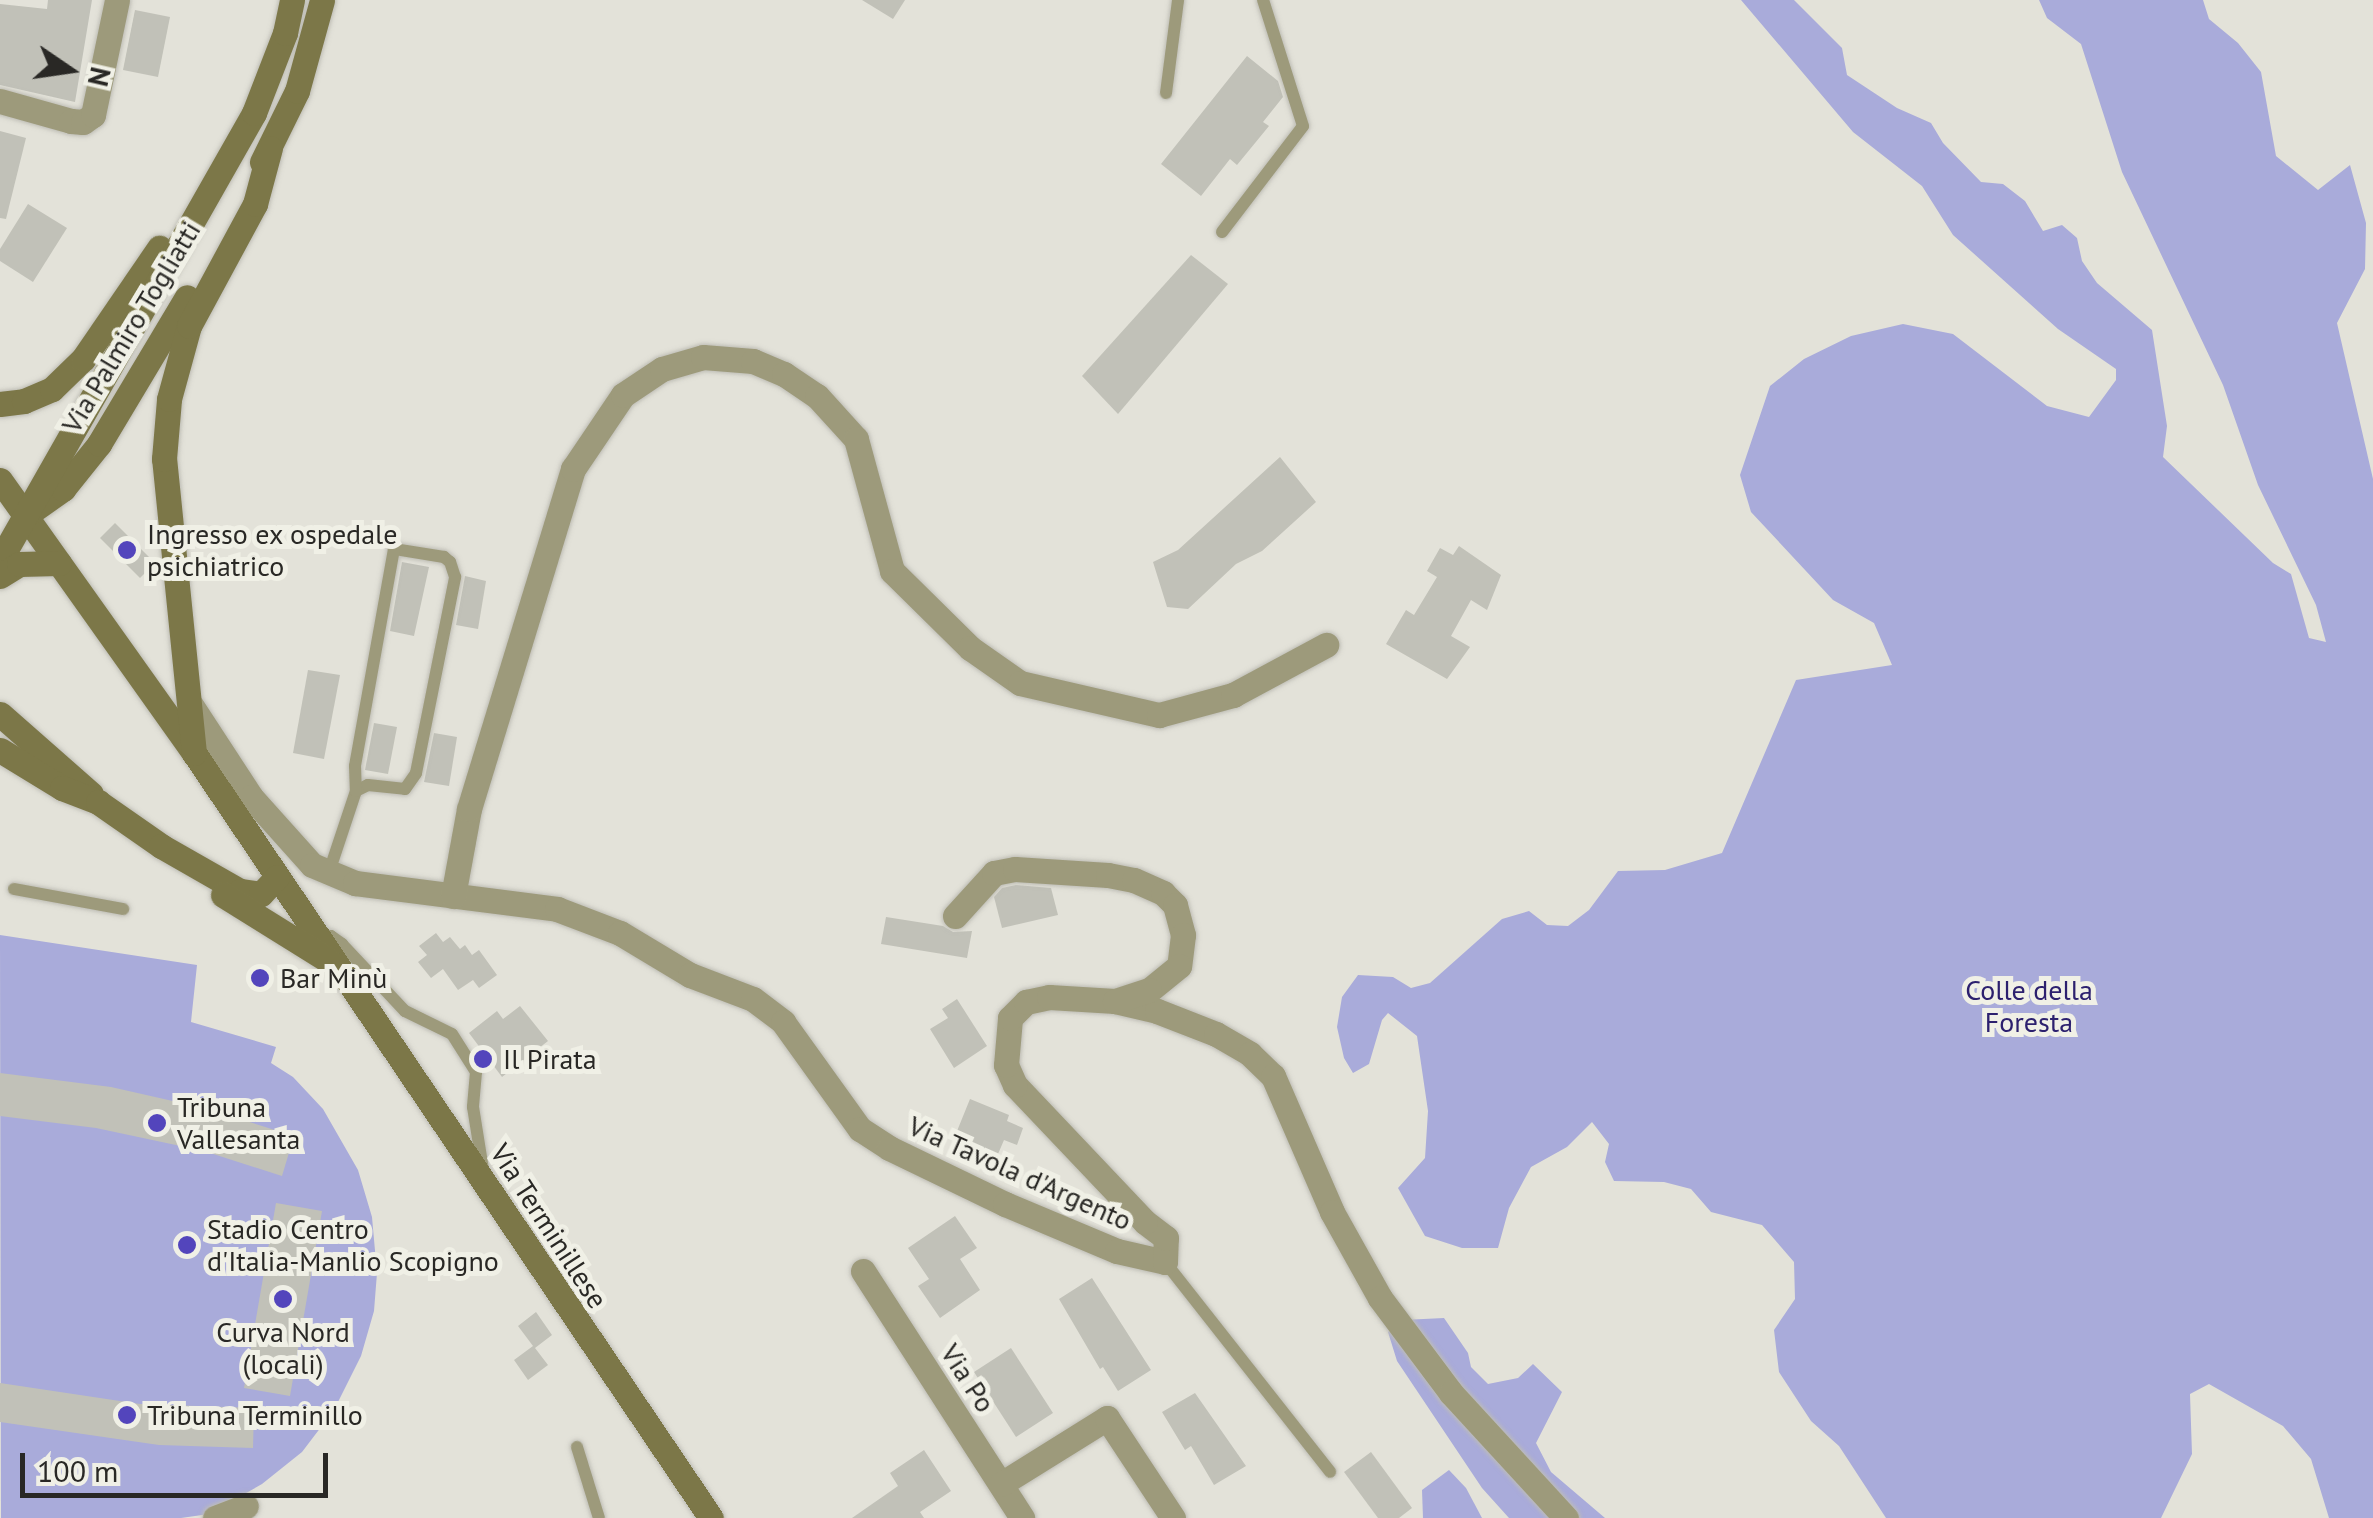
<!DOCTYPE html>
<meta charset="utf-8">
<style>
body{margin:0}
#map{position:relative;width:2373px;height:1518px;overflow:hidden;background:#e3e2d9;font-family:"PT Sans",sans-serif}
div>[style]{position:absolute}
[style*='--x']{left:calc(var(--x)*1px);top:calc(var(--y)*1px);width:calc(var(--w)*1px);rotate:calc(var(--a)*1deg)}
.green>*{inset:0;background:#a9abda}
.building>*{inset:0;background:#c1c1b8}
.roads{filter:drop-shadow(0 0 2px #bebdb5) drop-shadow(0 0 2px #bebdb5)}
.lane>*{height:12px;margin:-6px;padding:0 6px;transform-origin:6px;border-radius:6px;background:#9d9a7b}
.street>*{height:25px;margin:-12.5px;padding:0 12.5px;transform-origin:12.5px;border-radius:12.5px;background:#9d9a7b}
.secondary>*{height:25px;margin:-12.5px;padding:0 12.5px;transform-origin:12.5px;border-radius:12.5px;background:#7c7748}
.dots>*{width:28px;height:28px;translate:-50% -50%;box-sizing:border-box;border:5px solid #f0f0e6;border-radius:50%}
span{translate:-50% -50%;white-space:nowrap;text-align:center;line-height:1.15;-webkit-text-stroke:10px #f0f0e6;paint-order:stroke}
.street-label{font-size:28px;color:#292825}
.poi-label{font-size:28px;color:#292825}
.left{translate:0 -50%;text-align:left}
.park-label{font-size:28px;color:#2c206e}
.north{position:absolute;left:20px;top:20px;width:100px;height:100px;-webkit-text-stroke:8px #f0f0e6;paint-order:stroke;rotate:103deg;font-size:28px;font-weight:700;line-height:40px;text-align:center;color:#292825}
.north::after{content:'';display:block;margin:auto;width:35px;height:45px;background:#292825;clip-path:polygon(50% 0,100% 100%,50% 72%,0 100%)}
.scale{position:absolute;left:20px;top:1453px;width:308px;height:45px;box-sizing:border-box;border:5px solid #292825;border-top:0;padding-left:12px;font-size:30px;line-height:35px;white-space:nowrap;color:#292825;-webkit-text-stroke:8px #f0f0e6;paint-order:stroke}
</style>
<div id="map">
<div class="green">
<div style="clip-path:polygon(1741px 0,1794px 0,1842px 48px,1847px 75px,1897px 108px,1931px 123px,1943px 143px,1981px 182px,2003px 184px,2025px 201px,2043px 231px,2062px 225px,2077px 238px,2082px 261px,2097px 283px,2152px 330px,2167px 426px,2163px 457px,2273px 563px,2291px 574px,2309px 638px,2326px 642px,2316px 605px,2258px 485px,2223px 385px,2122px 172px,2081px 44px,2047px 18px,2039px 0,2203px 0,2209px 19px,2238px 43px,2261px 72px,2276px 156px,2318px 190px,2350px 165px,2366px 223px,2365px 269px,2337px 323px,2373px 479px,2373px 1518px,2329px 1518px,2311px 1459px,2283px 1426px,2209px 1384px,2190px 1394px,2192px 1454px,2161px 1518px,1886px 1518px,1839px 1446px,1811px 1421px,1779px 1372px,1774px 1330px,1795px 1299px,1794px 1262px,1762px 1225px,1711px 1212px,1691px 1189px,1664px 1182px,1614px 1181px,1605px 1162px,1609px 1144px,1592px 1122px,1567px 1147px,1531px 1167px,1509px 1208px,1498px 1248px,1462px 1248px,1425px 1236px,1398px 1188px,1425px 1158px,1428px 1111px,1417px 1036px,1388px 1013px,1382px 1020px,1369px 1064px,1353px 1073px,1344px 1058px,1337px 1027px,1342px 997px,1358px 975px,1393px 977px,1411px 988px,1430px 983px,1502px 919px,1529px 911px,1547px 925px,1568px 926px,1589px 910px,1618px 871px,1665px 870px,1722px 853px,1796px 680px,1892px 665px,1874px 623px,1833px 600px,1751px 512px,1740px 475px,1770px 386px,1804px 359px,1851px 336px,1903px 324px,1953px 334px,2047px 406px,2089px 417px,2116px 380px,2116px 369px,2058px 329px,1953px 235px,1922px 186px,1853px 132px)"></div>
<div style="clip-path:polygon(0 935px,197px 965px,191px 1022px,276px 1047px,271px 1063px,293px 1077px,323px 1109px,358px 1170px,372px 1217px,377px 1273px,374px 1311px,361px 1356px,334px 1410px,302px 1452px,262px 1484px,209px 1514px,181px 1518px,1px 1518px)"></div>
<div style="clip-path:polygon(1444px 1318px,1468px 1353px,1471px 1367px,1488px 1384px,1518px 1378px,1533px 1364px,1562px 1392px,1536px 1443px,1551px 1472px,1605px 1518px,1509px 1518px,1482px 1488px,1397px 1361px,1388px 1332px,1403px 1320px)"></div>
<div style="clip-path:polygon(1449px 1470px,1466px 1488px,1482px 1518px,1423px 1518px,1422px 1490px)"></div>
</div>
<div class="building">
<div style="clip-path:polygon(48px 0,92px 0,75px 102px,0 85px,0 4px,47px 9px)"></div>
<div style="clip-path:polygon(862px 0,905px 0,893px 19px)"></div>
<div style="clip-path:polygon(135px 10px,170px 17px,158px 77px,123px 70px)"></div>
<div style="clip-path:polygon(1247px 56px,1278px 81px,1283px 97px,1263px 122px,1269px 126px,1237px 165px,1230px 159px,1201px 196px,1161px 164px)"></div>
<div style="clip-path:polygon(0 131px,26px 138px,6px 219px,0 218px)"></div>
<div style="clip-path:polygon(28px 204px,67px 228px,33px 282px,0 261px,0 249px)"></div>
<div style="clip-path:polygon(1191px 255px,1228px 284px,1118px 414px,1082px 376px)"></div>
<div style="clip-path:polygon(1280px 457px,1316px 502px,1262px 551px,1236px 564px,1188px 609px,1167px 607px,1153px 562px,1178px 550px)"></div>
<div style="clip-path:polygon(115px 523px,155px 563px,140px 578px,100px 538px)"></div>
<div style="clip-path:polygon(1459px 546px,1501px 575px,1487px 610px,1471px 600px,1451px 636px,1470px 647px,1447px 679px,1386px 644px,1406px 610px,1414px 615px,1437px 577px,1427px 571px,1440px 548px,1453px 555px)"></div>
<div style="clip-path:polygon(402px 562px,429px 567px,414px 636px,390px 631px)"></div>
<div style="clip-path:polygon(465px 576px,486px 581px,478px 629px,456px 625px)"></div>
<div style="clip-path:polygon(308px 670px,340px 675px,324px 759px,293px 753px)"></div>
<div style="clip-path:polygon(374px 723px,397px 727px,388px 774px,365px 770px)"></div>
<div style="clip-path:polygon(434px 733px,457px 737px,449px 786px,424px 782px)"></div>
<div style="clip-path:polygon(1016px 885px,1051px 888px,1058px 915px,1002px 928px,994px 897px,1002px 888px)"></div>
<div style="clip-path:polygon(886px 917px,943px 926px,953px 932px,972px 931px,967px 958px,881px 944px)"></div>
<div style="clip-path:polygon(436px 933px,443px 942px,450px 937px,460px 949px,465px 945px,472px 955px,479px 950px,497px 975px,479px 988px,473px 980px,458px 990px,443px 969px,431px 978px,418px 962px,427px 955px,419px 946px)"></div>
<div style="clip-path:polygon(957px 999px,987px 1046px,954px 1068px,930px 1029px,948px 1018px,942px 1009px)"></div>
<div style="clip-path:polygon(520px 1006px,548px 1041px,502px 1077px,469px 1033px,497px 1011px,503px 1019px)"></div>
<div style="clip-path:polygon(0 1073px,111px 1087px,208px 1109px,294px 1136px,282px 1176px,204px 1151px,96px 1128px,0 1116px)"></div>
<div style="clip-path:polygon(970px 1099px,1009px 1115px,1007px 1121px,1023px 1128px,1017px 1145px,1004px 1140px,998px 1154px,955px 1136px)"></div>
<div style="clip-path:polygon(276px 1203px,322px 1211px,290px 1396px,244px 1388px)"></div>
<div style="clip-path:polygon(955px 1216px,977px 1248px,960px 1259px,980px 1290px,940px 1318px,918px 1286px,929px 1279px,908px 1248px)"></div>
<div style="clip-path:polygon(1092px 1278px,1151px 1370px,1118px 1391px,1103px 1367px,1100px 1369px,1059px 1299px)"></div>
<div style="clip-path:polygon(536px 1312px,552px 1335px,535px 1348px,548px 1365px,528px 1380px,514px 1360px,533px 1346px,518px 1326px)"></div>
<div style="clip-path:polygon(1011px 1348px,1053px 1413px,1016px 1437px,974px 1372px)"></div>
<div style="clip-path:polygon(0 1383px,140px 1404px,254px 1408px,253px 1448px,159px 1445px,0 1422px)"></div>
<div style="clip-path:polygon(1195px 1393px,1246px 1466px,1214px 1485px,1191px 1446px,1185px 1450px,1162px 1412px)"></div>
<div style="clip-path:polygon(924px 1450px,951px 1491px,920px 1512px,924px 1518px,852px 1518px,898px 1486px,890px 1473px)"></div>
<div style="clip-path:polygon(1371px 1452px,1412px 1508px,1399px 1518px,1378px 1518px,1344px 1472px)"></div>
</div>
<div class="roads">
<div class="lane">
<div style="--x:1166;--y:93;--w:94;--a:-82.6"></div>
<div style="--x:1222;--y:232;--w:133;--a:-52.6"></div>
<div style="--x:1303;--y:126;--w:132;--a:-107.6"></div>
<div style="--x:329;--y:872;--w:85;--a:-71.6"></div>
<div style="--x:356;--y:791;--w:13;--a:-27"></div>
<div style="--x:368;--y:785;--w:37;--a:6"></div>
<div style="--x:405;--y:789;--w:19;--a:-55"></div>
<div style="--x:416;--y:773;--w:200;--a:-78.7"></div>
<div style="--x:455;--y:577;--w:16;--a:-108"></div>
<div style="--x:450;--y:562;--w:8;--a:-140"></div>
<div style="--x:444;--y:557;--w:51;--a:-170.9"></div>
<div style="--x:394;--y:549;--w:220;--a:100.2"></div>
<div style="--x:355;--y:766;--w:25;--a:88"></div>
<div style="--x:14;--y:889;--w:111;--a:10.4"></div>
<div style="--x:321;--y:941;--w:11;--a:-27"></div>
<div style="--x:331;--y:936;--w:14;--a:36"></div>
<div style="--x:342;--y:944;--w:92;--a:46.8"></div>
<div style="--x:405;--y:1011;--w:52;--a:26.1"></div>
<div style="--x:452;--y:1034;--w:45;--a:57.7"></div>
<div style="--x:476;--y:1072;--w:35;--a:95"></div>
<div style="--x:473;--y:1107;--w:70;--a:80.9"></div>
<div style="--x:1165;--y:1262;--w:267;--a:51.8"></div>
<div style="--x:577;--y:1447;--w:74;--a:72.8"></div>
</div>
<div class="street">
<div style="--x:0;--y:101;--w:74;--a:15.7"></div>
<div style="--x:71;--y:121;--w:12;--a:5"></div>
<div style="--x:83;--y:122;--w:12;--a:-35"></div>
<div style="--x:93;--y:115;--w:117;--a:-78.2"></div>
<div style="--x:191;--y:705;--w:110;--a:56.9"></div>
<div style="--x:251;--y:797;--w:91;--a:48.1"></div>
<div style="--x:312;--y:865;--w:47;--a:22.7"></div>
<div style="--x:355;--y:883;--w:204;--a:7.3"></div>
<div style="--x:557;--y:909;--w:67;--a:20.9"></div>
<div style="--x:620;--y:933;--w:82;--a:31"></div>
<div style="--x:690;--y:975;--w:67;--a:20.9"></div>
<div style="--x:753;--y:999;--w:38;--a:37"></div>
<div style="--x:783;--y:1022;--w:132;--a:54.3"></div>
<div style="--x:860;--y:1129;--w:35;--a:33"></div>
<div style="--x:889;--y:1148;--w:129;--a:25.8"></div>
<div style="--x:1005;--y:1204;--w:121;--a:22.8"></div>
<div style="--x:1117;--y:1251;--w:49;--a:12.9"></div>
<div style="--x:1165;--y:1262;--w:24;--a:-88"></div>
<div style="--x:1166;--y:1238;--w:26;--a:-143"></div>
<div style="--x:1145;--y:1222;--w:189;--a:-133.5"></div>
<div style="--x:1015;--y:1085;--w:22;--a:-114"></div>
<div style="--x:1006;--y:1065;--w:47;--a:-85.1"></div>
<div style="--x:1010;--y:1018;--w:23;--a:-45"></div>
<div style="--x:1026;--y:1002;--w:24;--a:-12"></div>
<div style="--x:1049;--y:997;--w:66;--a:3.5"></div>
<div style="--x:1115;--y:1001;--w:43;--a:13.4"></div>
<div style="--x:1157;--y:1011;--w:63;--a:21.3"></div>
<div style="--x:1216;--y:1034;--w:39;--a:30"></div>
<div style="--x:1250;--y:1054;--w:32;--a:44"></div>
<div style="--x:1273;--y:1076;--w:148;--a:66.5"></div>
<div style="--x:1332;--y:1212;--w:98;--a:60.8"></div>
<div style="--x:1380;--y:1298;--w:119;--a:53.2"></div>
<div style="--x:1451;--y:1393;--w:170;--a:47.4"></div>
<div style="--x:453;--y:896;--w:88;--a:-79.6"></div>
<div style="--x:469;--y:809;--w:356;--a:-73"></div>
<div style="--x:573;--y:469;--w:89;--a:-56"></div>
<div style="--x:623;--y:395;--w:47;--a:-33.7"></div>
<div style="--x:662;--y:369;--w:43;--a:-16.3"></div>
<div style="--x:703;--y:357;--w:50;--a:4.6"></div>
<div style="--x:753;--y:361;--w:34;--a:23"></div>
<div style="--x:784;--y:374;--w:40;--a:34"></div>
<div style="--x:817;--y:396;--w:58;--a:47.8"></div>
<div style="--x:856;--y:439;--w:137;--a:74.7"></div>
<div style="--x:892;--y:571;--w:110;--a:44.6"></div>
<div style="--x:970;--y:648;--w:61;--a:35"></div>
<div style="--x:1020;--y:683;--w:143;--a:13"></div>
<div style="--x:1159;--y:715;--w:77;--a:-15.1"></div>
<div style="--x:1233;--y:695;--w:106;--a:-28.3"></div>
<div style="--x:955;--y:916;--w:58;--a:-47.8"></div>
<div style="--x:994;--y:873;--w:21;--a:-11"></div>
<div style="--x:1015;--y:869;--w:93;--a:3.7"></div>
<div style="--x:1108;--y:875;--w:26;--a:11"></div>
<div style="--x:1134;--y:880;--w:32;--a:24"></div>
<div style="--x:1163;--y:893;--w:17;--a:45"></div>
<div style="--x:1175;--y:905;--w:31;--a:75"></div>
<div style="--x:1183;--y:935;--w:31;--a:97"></div>
<div style="--x:1179;--y:966;--w:38;--a:141"></div>
<div style="--x:1149;--y:990;--w:36;--a:162"></div>
<div style="--x:863;--y:1271;--w:294;--a:57.2"></div>
<div style="--x:1001;--y:1484;--w:125;--a:-31.9"></div>
<div style="--x:1107;--y:1418;--w:120;--a:56.6"></div>
<div style="--x:215;--y:1518;--w:33;--a:-21"></div>
</div>
<div class="secondary">
<div style="--x:262;--y:162;--w:79;--a:-63.8"></div>
<div style="--x:297;--y:91;--w:94;--a:-74.6"></div>
<div style="--x:0;--y:404;--w:24;--a:-7"></div>
<div style="--x:24;--y:401;--w:30;--a:-23"></div>
<div style="--x:52;--y:389;--w:43;--a:-44.1"></div>
<div style="--x:83;--y:359;--w:135;--a:-55.6"></div>
<div style="--x:0;--y:480;--w:335;--a:54.6"></div>
<div style="--x:194;--y:753;--w:923;--a:55.95"></div>
<div style="--x:29;--y:513;--w:42;--a:-35.2"></div>
<div style="--x:63;--y:489;--w:58;--a:-51.3"></div>
<div style="--x:99;--y:444;--w:171;--a:-59.1"></div>
<div style="--x:0;--y:560;--w:514;--a:-60.39"></div>
<div style="--x:254;--y:113;--w:86;--a:-68.8"></div>
<div style="--x:285;--y:33;--w:34;--a:-78"></div>
<div style="--x:0;--y:576;--w:22;--a:-32"></div>
<div style="--x:19;--y:564;--w:40;--a:-1.4"></div>
<div style="--x:0;--y:714;--w:121;--a:41.3"></div>
<div style="--x:0;--y:750;--w:73;--a:31.5"></div>
<div style="--x:62;--y:788;--w:39;--a:21"></div>
<div style="--x:98;--y:802;--w:77;--a:34.9"></div>
<div style="--x:161;--y:846;--w:91;--a:29.7"></div>
<div style="--x:240;--y:891;--w:21;--a:8"></div>
<div style="--x:261;--y:894;--w:23;--a:-47"></div>
<div style="--x:194;--y:753;--w:296;--a:-95.8"></div>
<div style="--x:164;--y:459;--w:60;--a:-85.2"></div>
<div style="--x:169;--y:399;--w:76;--a:-74.7"></div>
<div style="--x:189;--y:326;--w:139;--a:-61.6"></div>
<div style="--x:255;--y:204;--w:58;--a:-75"></div>
<div style="--x:223;--y:895;--w:125;--a:31.9"></div>
</div>
</div>
<div class="dots">
<div style="left:127px;top:550px;background:#5345bc"></div>
<div style="left:260px;top:978px;background:#5345bc"></div>
<div style="left:483px;top:1059px;background:#5345bc"></div>
<div style="left:157px;top:1123px;background:#5345bc"></div>
<div style="left:187px;top:1245px;background:#5345bc"></div>
<div style="left:283px;top:1299px;background:#5345bc"></div>
<div style="left:127px;top:1415px;background:#5345bc"></div>
</div>
<div class="street-label">
<span style="left:131px;top:327px;rotate:-59deg">Via Palmiro Togliatti</span>
<span style="left:1020px;top:1173px;rotate:24deg">Via Tavola d'Argento</span>
<span style="left:549px;top:1226px;rotate:57deg">Via Terminillese</span>
<span style="left:968px;top:1378px;rotate:57deg">Via Po</span>
</div>
<div class="poi-label">
<span class="left" style="left:147px;top:550px">Ingresso ex ospedale<br>psichiatrico</span>
<span class="left" style="left:280px;top:978px">Bar Minù</span>
<span class="left" style="left:503px;top:1059px">Il Pirata</span>
<span class="left" style="left:177px;top:1123px">Tribuna<br>Vallesanta</span>
<span class="left" style="left:207px;top:1245px">Stadio Centro<br>d'Italia-Manlio Scopigno</span>
<span style="left:283px;top:1348px">Curva Nord<br>(locali)</span>
<span class="left" style="left:147px;top:1415px">Tribuna Terminillo</span>
</div>
<div class="park-label">
<span style="left:2029px;top:1006px">Colle della<br>Foresta</span>
</div>
<div class="north">N</div>
<div class="scale">100 m</div>
</div>
